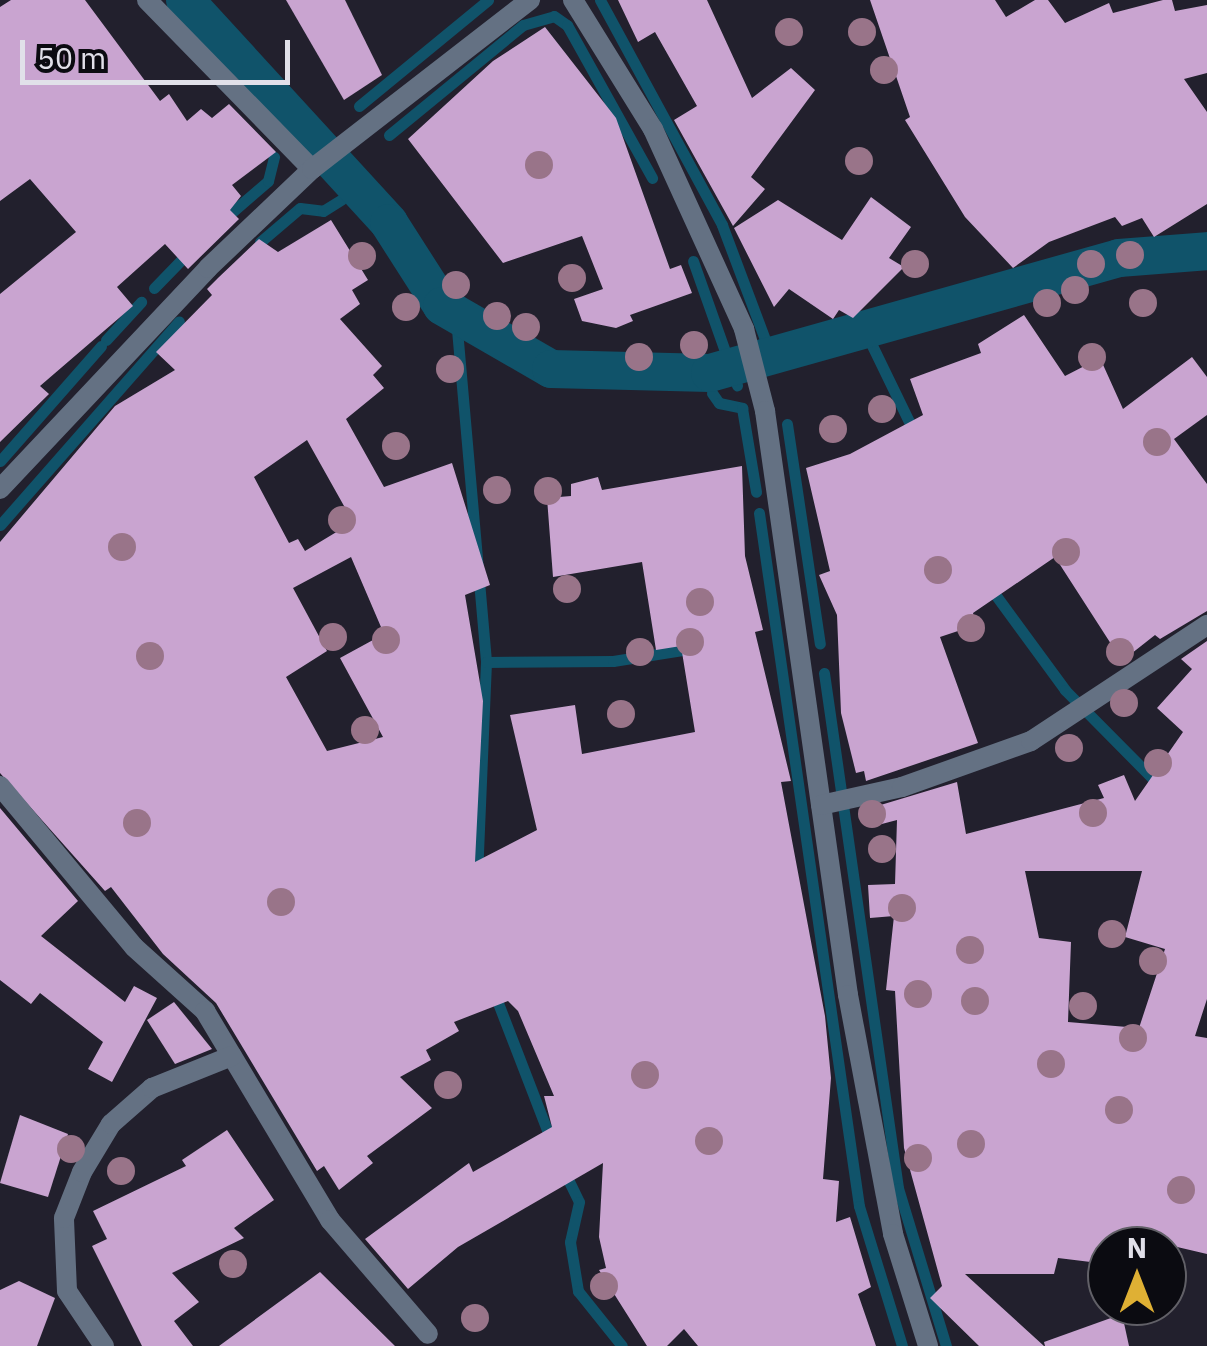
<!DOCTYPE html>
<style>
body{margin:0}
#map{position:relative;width:1207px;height:1346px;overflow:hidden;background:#22202d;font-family:"IBM Plex Sans",sans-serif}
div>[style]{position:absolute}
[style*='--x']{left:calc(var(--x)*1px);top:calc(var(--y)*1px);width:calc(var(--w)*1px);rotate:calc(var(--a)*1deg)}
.stream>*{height:11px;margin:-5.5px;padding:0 5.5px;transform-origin:5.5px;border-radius:5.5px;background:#10536a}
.canal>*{height:38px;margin:-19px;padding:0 19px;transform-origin:19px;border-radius:19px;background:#10536a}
.building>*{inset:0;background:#c9a4d0}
.street>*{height:20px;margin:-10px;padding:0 10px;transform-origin:10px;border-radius:10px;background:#647183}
.trees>*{width:28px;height:28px;margin:-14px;border-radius:50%;background:#997489}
span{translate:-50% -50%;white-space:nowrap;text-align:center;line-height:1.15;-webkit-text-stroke:10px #0b0b11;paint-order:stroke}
.north{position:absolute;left:1087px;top:1226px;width:100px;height:100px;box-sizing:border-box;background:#0b0b11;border:2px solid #616067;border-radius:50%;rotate:0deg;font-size:28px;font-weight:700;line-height:40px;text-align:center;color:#e1e0e9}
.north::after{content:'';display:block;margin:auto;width:35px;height:45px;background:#dfb034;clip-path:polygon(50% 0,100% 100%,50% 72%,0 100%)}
.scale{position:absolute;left:20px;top:40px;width:270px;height:45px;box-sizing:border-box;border:5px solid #e1e0e9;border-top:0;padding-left:12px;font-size:30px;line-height:35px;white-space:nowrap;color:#e1e0e9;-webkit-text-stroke:8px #0b0b11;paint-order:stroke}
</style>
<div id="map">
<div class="stream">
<div style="--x:600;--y:0;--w:256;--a:61.5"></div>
<div style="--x:722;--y:225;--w:147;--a:69.4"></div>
<div style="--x:359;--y:106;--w:167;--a:-39.4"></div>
<div style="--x:389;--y:135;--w:173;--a:-39.4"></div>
<div style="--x:523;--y:25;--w:32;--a:-16"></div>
<div style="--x:554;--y:16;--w:16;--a:35"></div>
<div style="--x:567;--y:25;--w:175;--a:60.9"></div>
<div style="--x:224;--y:219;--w:58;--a:-40.8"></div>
<div style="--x:268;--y:181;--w:25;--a:-76"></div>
<div style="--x:260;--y:242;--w:52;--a:-40.4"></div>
<div style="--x:300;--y:208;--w:23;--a:7"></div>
<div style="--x:323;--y:211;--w:22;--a:-32"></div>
<div style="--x:693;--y:261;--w:132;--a:70.5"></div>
<div style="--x:154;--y:288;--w:45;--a:-45.9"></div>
<div style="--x:456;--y:318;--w:345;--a:85"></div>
<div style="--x:486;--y:662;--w:211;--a:92.4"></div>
<div style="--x:866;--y:333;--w:112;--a:64.1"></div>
<div style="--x:106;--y:340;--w:52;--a:-47.4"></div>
<div style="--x:712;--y:393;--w:12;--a:55"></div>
<div style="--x:719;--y:403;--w:24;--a:12"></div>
<div style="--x:742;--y:408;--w:85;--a:80.5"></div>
<div style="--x:787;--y:424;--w:222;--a:81.5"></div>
<div style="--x:0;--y:461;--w:153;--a:-48.7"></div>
<div style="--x:759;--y:513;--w:700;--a:81.79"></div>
<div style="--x:859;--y:1206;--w:146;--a:72.9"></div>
<div style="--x:0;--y:525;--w:271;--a:-48.7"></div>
<div style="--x:989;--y:586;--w:129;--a:53.8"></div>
<div style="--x:1065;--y:690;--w:136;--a:45.3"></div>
<div style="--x:486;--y:662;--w:127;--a:-0.5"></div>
<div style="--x:613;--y:661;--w:83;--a:-9"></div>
<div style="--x:824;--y:673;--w:520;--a:81.82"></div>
<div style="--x:898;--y:1188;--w:165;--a:73.1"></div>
<div style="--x:493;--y:990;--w:161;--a:68.9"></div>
<div style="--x:564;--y:1171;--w:34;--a:64"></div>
<div style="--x:579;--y:1202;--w:41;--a:102.7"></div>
<div style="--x:570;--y:1242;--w:50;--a:80.7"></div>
<div style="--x:578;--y:1291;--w:70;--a:51.3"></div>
</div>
<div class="canal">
<div style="--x:185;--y:0;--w:302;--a:47.5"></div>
<div style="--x:389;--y:223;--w:98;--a:57.4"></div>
<div style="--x:442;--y:306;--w:126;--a:30"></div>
<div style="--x:551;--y:369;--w:159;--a:1.4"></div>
<div style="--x:710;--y:373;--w:425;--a:-15.7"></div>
<div style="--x:1119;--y:258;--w:88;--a:-4.5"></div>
</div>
<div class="building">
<div style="clip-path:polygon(11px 0,85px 0,160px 101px,169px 94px,187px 121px,201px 109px,212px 118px,229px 104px,276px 152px,232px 185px,241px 196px,230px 210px,239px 219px,188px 269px,165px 244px,117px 287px,133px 306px,40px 386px,49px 394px,0 442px,0 294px,76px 232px,30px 179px,0 201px,0 7px)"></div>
<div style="clip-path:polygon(286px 0,345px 0,382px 75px,344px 100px)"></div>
<div style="clip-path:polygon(618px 0,707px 0,752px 98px,791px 68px,815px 90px,751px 177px,765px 189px,733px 226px,674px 120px,697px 106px,655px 32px,638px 42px)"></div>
<div style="clip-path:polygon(870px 0,995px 0,1006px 17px,1035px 0,1048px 0,1065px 23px,1109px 3px,1113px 13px,1163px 0,1172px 0,1175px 11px,1207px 5px,1207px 73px,1184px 79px,1207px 112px,1207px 204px,1154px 237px,1142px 218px,1122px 226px,1115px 217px,1049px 242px,1013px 268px,965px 217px,905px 120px,910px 117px)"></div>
<div style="clip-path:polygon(545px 27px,616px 118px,670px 269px,681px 265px,692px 293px,630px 315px,633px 321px,616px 328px,582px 321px,574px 299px,603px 289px,582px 236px,503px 263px,408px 139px,493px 61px)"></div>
<div style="clip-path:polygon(871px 197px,911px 227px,889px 258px,904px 267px,853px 318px,839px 310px,833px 319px,789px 289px,774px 307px,734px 228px,778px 200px,842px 240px)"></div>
<div style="clip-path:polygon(evenodd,331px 220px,368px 280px,352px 290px,360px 304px,340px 319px,382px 366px,373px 375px,384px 388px,346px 419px,384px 487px,452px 463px,490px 585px,465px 595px,483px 701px,475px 862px,537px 830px,510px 715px,575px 705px,582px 754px,695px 732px,681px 646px,656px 650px,642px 562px,553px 577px,547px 498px,571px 496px,571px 484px,598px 477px,602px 490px,742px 466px,745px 556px,763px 630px,755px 632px,791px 781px,781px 782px,825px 1016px,831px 1078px,823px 1179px,839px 1181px,836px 1222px,850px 1217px,871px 1287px,858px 1294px,876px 1346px,698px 1346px,684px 1329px,667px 1346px,647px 1346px,599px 1270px,606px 1268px,599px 1237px,603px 1163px,458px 1247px,408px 1289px,365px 1239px,469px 1163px,473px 1172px,552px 1127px,544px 1096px,554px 1096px,518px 1011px,508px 1001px,454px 1022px,459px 1031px,426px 1050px,431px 1060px,400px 1077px,432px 1108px,367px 1156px,373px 1163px,339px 1190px,324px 1166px,317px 1171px,216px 1003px,163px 954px,111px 887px,105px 891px,0 773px,0 542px,115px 406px,175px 370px,156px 352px,212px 295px,207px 289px,218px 278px,259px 239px,278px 252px,331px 220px,307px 440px,353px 522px,305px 551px,298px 539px,289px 543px,254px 477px,307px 440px,331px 220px,351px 557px,384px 634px,340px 658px,383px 737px,327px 751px,286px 677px,327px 651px,293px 588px,351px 557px)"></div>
<div style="clip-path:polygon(1024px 315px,1065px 376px,1100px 358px,1123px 409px,1192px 357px,1207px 377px,1207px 415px,1174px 439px,1207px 484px,1207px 611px,1160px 639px,1155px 635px,1122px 661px,1055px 557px,973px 613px,976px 625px,940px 637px,978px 743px,866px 781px,864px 771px,856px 773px,841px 713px,837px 615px,819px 575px,830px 571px,806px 468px,850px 454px,923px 415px,910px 379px,981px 353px,978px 344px)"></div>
<div style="clip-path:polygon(evenodd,1207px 641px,1207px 999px,1195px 1036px,1207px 1038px,1207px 1254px,1173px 1246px,1107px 1246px,1107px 1264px,1058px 1258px,1054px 1274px,965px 1274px,1044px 1346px,979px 1346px,930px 1298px,942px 1286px,904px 1148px,895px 991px,886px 990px,894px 916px,870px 918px,868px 885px,895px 884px,897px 820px,878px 825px,874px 807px,957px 782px,966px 834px,1104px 798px,1098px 785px,1124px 775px,1135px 801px,1183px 732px,1157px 708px,1192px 669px,1181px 659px,1207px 641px,1025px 871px,1142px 871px,1125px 937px,1165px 949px,1139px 1028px,1068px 1022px,1071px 942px,1039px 938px,1025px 871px)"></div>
<div style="clip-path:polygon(0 808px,78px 901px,41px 936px,125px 1002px,134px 986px,157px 998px,112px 1082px,88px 1069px,103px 1042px,40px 993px,31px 1004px,0 980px)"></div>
<div style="clip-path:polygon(174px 1002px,212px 1049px,175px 1064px,147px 1020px)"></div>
<div style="clip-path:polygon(20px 1115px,68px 1134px,48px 1197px,0 1183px)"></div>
<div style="clip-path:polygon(227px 1130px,274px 1200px,234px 1228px,244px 1238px,172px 1273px,199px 1302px,174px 1321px,193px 1346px,142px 1346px,92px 1246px,107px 1239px,93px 1211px,186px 1166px,182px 1160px)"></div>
<div style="clip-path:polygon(320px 1272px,395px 1346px,219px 1346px,305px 1283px)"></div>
<div style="clip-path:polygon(19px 1281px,55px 1298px,37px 1346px,0 1346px,0 1290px)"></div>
<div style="clip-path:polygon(1122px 1314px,1129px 1346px,1045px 1346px,1044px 1342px)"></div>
</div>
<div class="street">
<div style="--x:147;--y:0;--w:236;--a:45.7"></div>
<div style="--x:573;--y:0;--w:152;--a:58.2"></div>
<div style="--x:653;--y:129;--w:220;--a:65.5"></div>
<div style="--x:744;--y:329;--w:85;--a:75.6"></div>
<div style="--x:765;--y:411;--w:590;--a:81.91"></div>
<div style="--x:848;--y:995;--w:243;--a:79.3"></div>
<div style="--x:893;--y:1234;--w:117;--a:72.6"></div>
<div style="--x:0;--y:489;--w:303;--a:-46.7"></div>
<div style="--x:208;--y:268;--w:144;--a:-43.6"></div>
<div style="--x:312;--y:169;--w:276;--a:-37.8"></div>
<div style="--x:0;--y:786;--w:209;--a:50.2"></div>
<div style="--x:134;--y:947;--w:96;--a:42"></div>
<div style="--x:205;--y:1011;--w:244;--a:59.1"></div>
<div style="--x:330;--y:1220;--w:150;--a:49.3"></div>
<div style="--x:821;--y:805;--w:83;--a:-12.5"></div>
<div style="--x:902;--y:787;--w:137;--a:-19.6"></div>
<div style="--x:1031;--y:741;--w:211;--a:-33.4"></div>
<div style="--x:104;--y:1346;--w:66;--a:-123.9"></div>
<div style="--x:67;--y:1291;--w:73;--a:-92.4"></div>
<div style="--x:64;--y:1218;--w:49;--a:-68.6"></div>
<div style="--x:82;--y:1172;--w:56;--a:-58.9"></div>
<div style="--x:111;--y:1124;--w:55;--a:-41.3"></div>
<div style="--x:152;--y:1088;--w:86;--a:-21.8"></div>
</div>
<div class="trees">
<div style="left:789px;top:32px"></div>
<div style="left:862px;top:32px"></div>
<div style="left:884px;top:70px"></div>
<div style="left:859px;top:161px"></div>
<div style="left:539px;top:165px"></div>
<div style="left:1130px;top:255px"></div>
<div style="left:362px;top:256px"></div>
<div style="left:915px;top:264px"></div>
<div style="left:1091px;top:264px"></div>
<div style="left:572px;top:278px"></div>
<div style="left:456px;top:285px"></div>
<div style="left:1075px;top:290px"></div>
<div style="left:1047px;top:303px"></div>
<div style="left:1143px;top:303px"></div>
<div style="left:406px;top:307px"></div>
<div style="left:497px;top:316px"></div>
<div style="left:526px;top:327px"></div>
<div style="left:694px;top:345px"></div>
<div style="left:639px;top:357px"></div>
<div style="left:1092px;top:357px"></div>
<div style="left:450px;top:369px"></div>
<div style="left:882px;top:409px"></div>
<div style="left:833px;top:429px"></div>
<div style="left:1157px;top:442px"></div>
<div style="left:396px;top:446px"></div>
<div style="left:497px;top:490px"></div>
<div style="left:548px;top:491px"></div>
<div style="left:342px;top:520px"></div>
<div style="left:122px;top:547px"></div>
<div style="left:1066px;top:552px"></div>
<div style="left:938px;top:570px"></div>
<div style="left:567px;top:589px"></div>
<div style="left:700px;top:602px"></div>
<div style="left:971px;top:628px"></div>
<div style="left:333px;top:637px"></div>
<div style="left:386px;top:640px"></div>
<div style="left:690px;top:642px"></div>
<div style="left:640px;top:652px"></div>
<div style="left:1120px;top:652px"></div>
<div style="left:150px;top:656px"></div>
<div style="left:1124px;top:703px"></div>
<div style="left:621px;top:714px"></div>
<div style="left:365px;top:730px"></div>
<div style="left:1069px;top:748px"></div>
<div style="left:1158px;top:763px"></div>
<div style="left:1093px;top:813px"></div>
<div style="left:872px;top:814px"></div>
<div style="left:137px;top:823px"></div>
<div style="left:882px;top:849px"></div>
<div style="left:281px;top:902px"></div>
<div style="left:902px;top:908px"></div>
<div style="left:1112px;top:934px"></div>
<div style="left:970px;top:950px"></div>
<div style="left:1153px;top:961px"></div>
<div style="left:918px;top:994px"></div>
<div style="left:975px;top:1001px"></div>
<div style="left:1083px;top:1006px"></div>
<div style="left:1133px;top:1038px"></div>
<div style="left:1051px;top:1064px"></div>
<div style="left:645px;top:1075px"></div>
<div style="left:448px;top:1085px"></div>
<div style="left:1119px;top:1110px"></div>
<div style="left:709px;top:1141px"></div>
<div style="left:971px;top:1144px"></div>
<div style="left:71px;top:1149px"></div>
<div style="left:918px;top:1158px"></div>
<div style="left:121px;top:1171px"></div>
<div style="left:1181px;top:1190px"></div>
<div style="left:233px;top:1264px"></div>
<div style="left:604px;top:1286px"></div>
<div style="left:475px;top:1318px"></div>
</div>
<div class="north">N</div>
<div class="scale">50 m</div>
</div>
